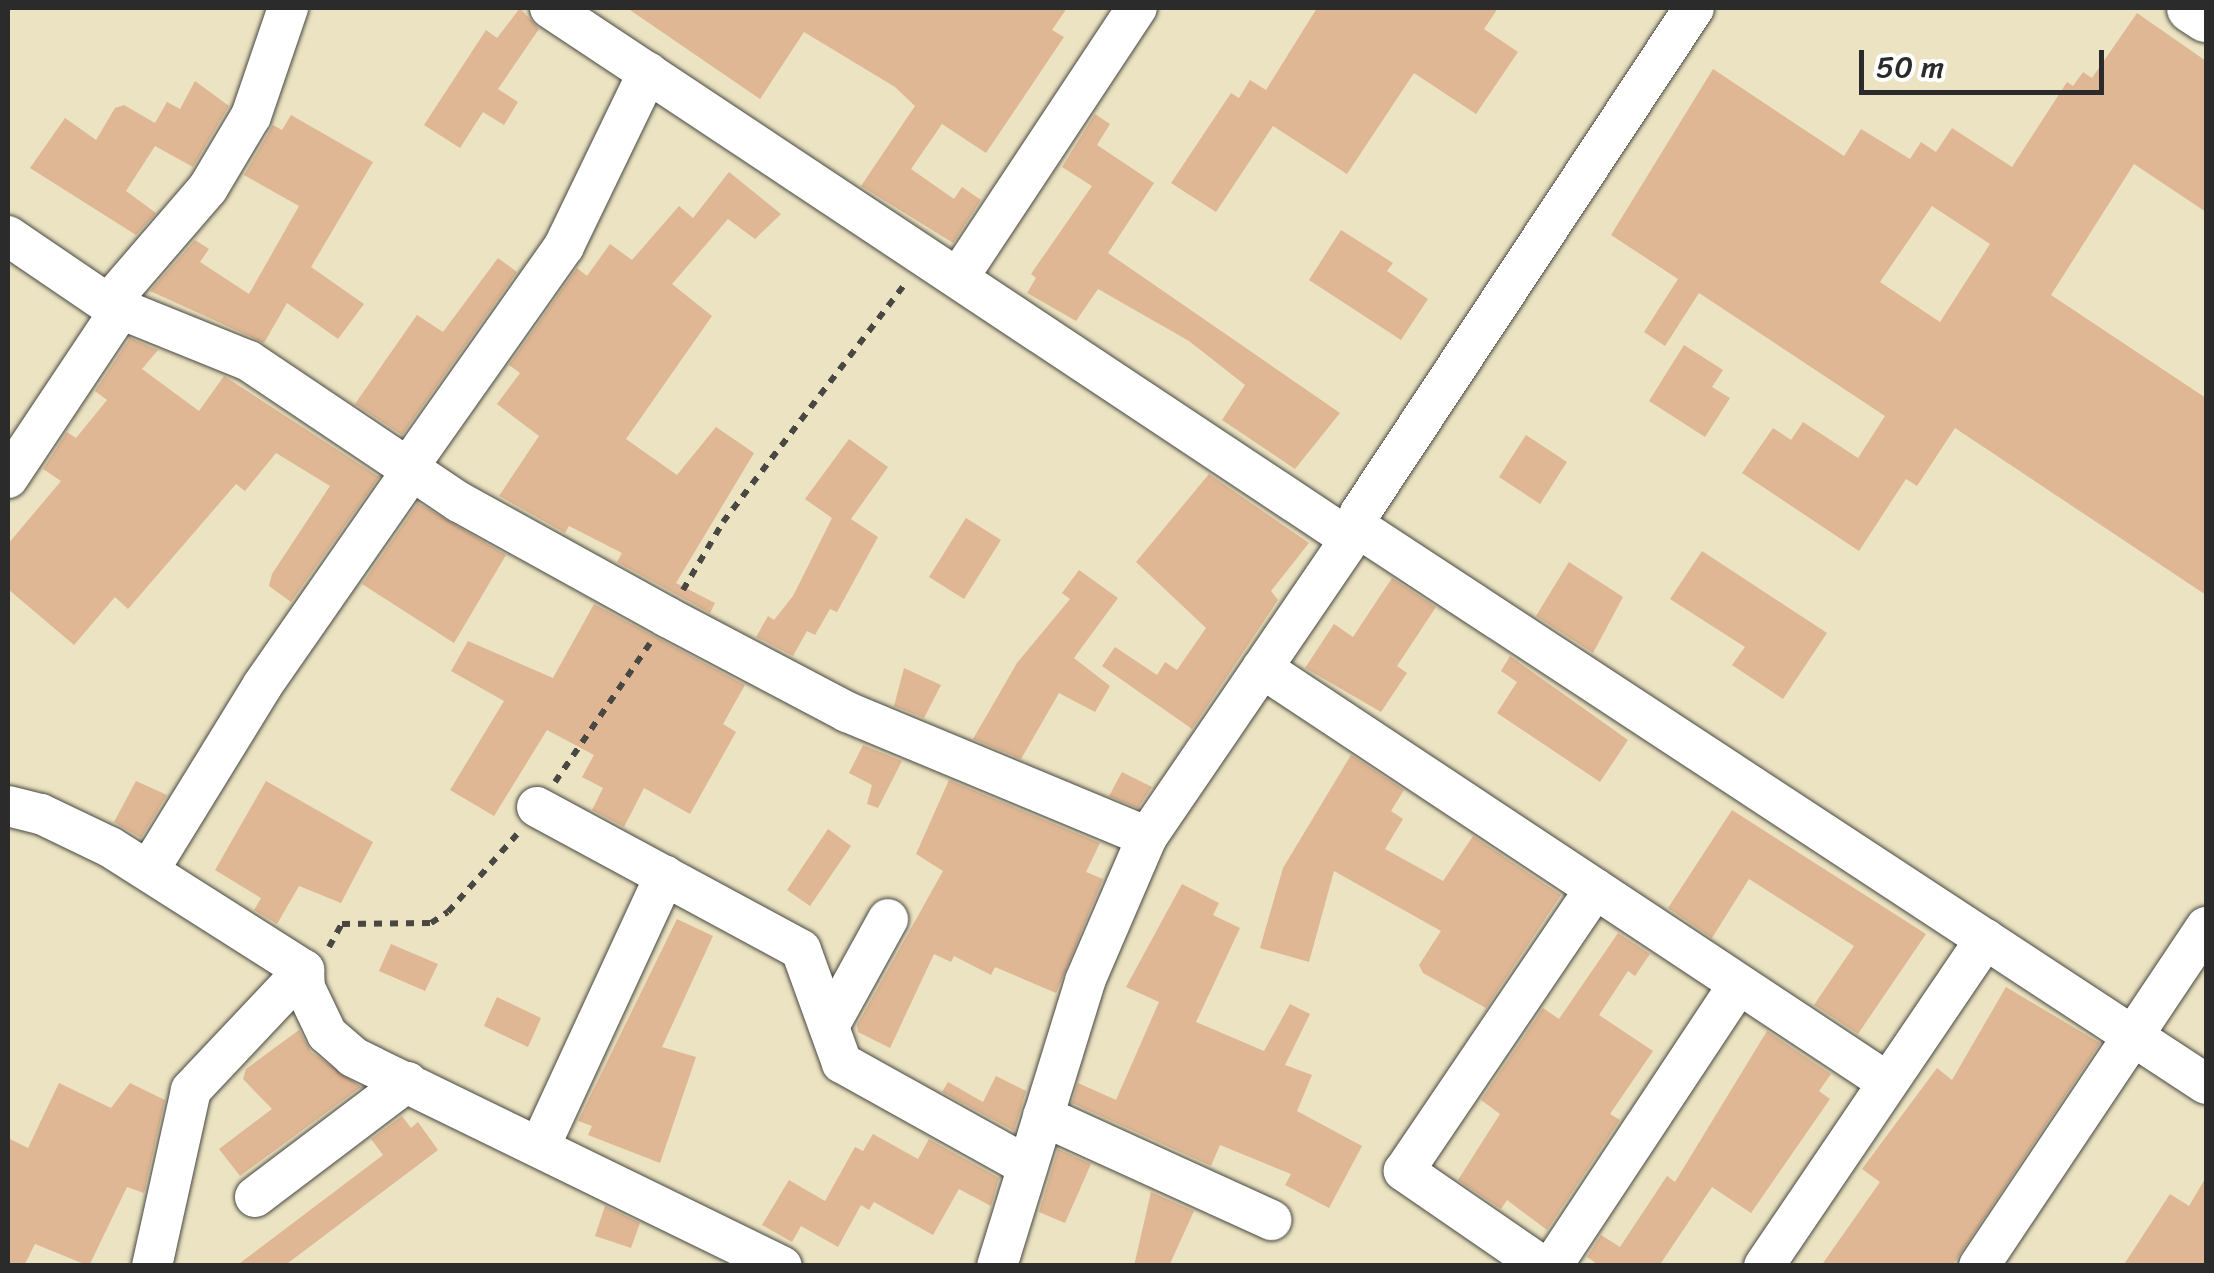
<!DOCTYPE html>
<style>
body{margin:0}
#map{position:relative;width:2214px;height:1273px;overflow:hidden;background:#ebe3c1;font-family:Sriracha,sans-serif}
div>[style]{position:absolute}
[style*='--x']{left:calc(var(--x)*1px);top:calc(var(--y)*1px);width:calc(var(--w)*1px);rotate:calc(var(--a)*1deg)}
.building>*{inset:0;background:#e0b794}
.path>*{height:6px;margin-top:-3px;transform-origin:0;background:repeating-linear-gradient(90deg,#484742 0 8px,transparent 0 16px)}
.roads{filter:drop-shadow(0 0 2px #484742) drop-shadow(0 0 2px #484742)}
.minor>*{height:40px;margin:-20px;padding:0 20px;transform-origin:20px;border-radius:20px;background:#fff}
.major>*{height:50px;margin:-25px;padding:0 25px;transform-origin:25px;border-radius:25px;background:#fff}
span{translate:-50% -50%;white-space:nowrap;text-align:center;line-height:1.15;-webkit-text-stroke:8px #fff;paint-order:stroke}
.frame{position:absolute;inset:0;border:10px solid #2b2b2b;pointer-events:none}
.scale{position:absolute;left:1859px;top:50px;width:245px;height:45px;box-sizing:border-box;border:5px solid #2b2b2b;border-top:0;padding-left:12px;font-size:30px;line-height:35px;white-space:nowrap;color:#2b2b2b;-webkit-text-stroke:8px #fff;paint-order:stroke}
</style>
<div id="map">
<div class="building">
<div style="clip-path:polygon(520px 8px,539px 29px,498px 89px,518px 102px,504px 125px,483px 112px,460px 148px,424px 125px,486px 30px,497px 38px)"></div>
<div style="clip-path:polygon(627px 8px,1067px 8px,1052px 30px,1064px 37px,986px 153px,942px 124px,911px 169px,954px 199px,962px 187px,981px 200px,953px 243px,861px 186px,915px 106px,895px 87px,804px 32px,760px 99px)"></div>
<div style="clip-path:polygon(1317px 8px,1498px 8px,1484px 29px,1518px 52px,1476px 114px,1414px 73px,1347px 174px,1273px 126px,1216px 212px,1171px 183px,1231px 93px,1239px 98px,1250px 80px,1266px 90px)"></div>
<div style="clip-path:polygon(evenodd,2137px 13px,2206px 61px,2206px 212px,2134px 164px,2051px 295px,2206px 398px,2206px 595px,1955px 428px,1917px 486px,1906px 479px,1859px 551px,1742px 473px,1773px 428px,1791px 440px,1803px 422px,1858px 458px,1885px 416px,1699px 293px,1665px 346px,1644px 332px,1678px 279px,1611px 235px,1713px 69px,1844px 156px,1861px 129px,1910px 159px,1921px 142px,1936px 152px,1952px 128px,2012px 167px,2067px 82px,2073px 86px,2083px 72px,2092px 78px,2137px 13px,1932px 206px,1990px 244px,1940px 322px,1880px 282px,1932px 206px)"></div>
<div style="clip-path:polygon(195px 81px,229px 106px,193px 167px,155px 146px,126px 191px,156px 213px,136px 235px,30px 168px,65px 118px,96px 140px,115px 108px,124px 105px,155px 123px,167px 102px,180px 109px)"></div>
<div style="clip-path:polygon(1095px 114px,1110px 124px,1097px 145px,1154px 183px,1108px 253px,1340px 413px,1295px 469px,1222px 420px,1245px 385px,1189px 341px,1098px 289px,1076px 321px,1027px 293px,1036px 278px,1031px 274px,1092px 186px,1062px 167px)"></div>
<div style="clip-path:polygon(291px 115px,373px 162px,311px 267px,364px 304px,338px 339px,287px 303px,264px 343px,150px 291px,195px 240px,209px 249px,200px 262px,249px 294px,299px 206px,244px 175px,273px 125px,282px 130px)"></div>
<div style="clip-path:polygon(729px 172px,781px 214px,755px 239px,728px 219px,672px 284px,712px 316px,626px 439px,677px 475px,716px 427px,754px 453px,676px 583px,715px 603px,710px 613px,617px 562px,622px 553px,569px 526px,565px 533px,460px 474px,499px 496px,539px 436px,497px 404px,520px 373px,509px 365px,577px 268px,587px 276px,610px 244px,632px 260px,679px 206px,693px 218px)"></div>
<div style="clip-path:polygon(1341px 230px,1393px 263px,1387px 271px,1428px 299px,1401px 340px,1309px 280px)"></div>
<div style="clip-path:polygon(498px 258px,517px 272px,402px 435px,355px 404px,417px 315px,443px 332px)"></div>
<div style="clip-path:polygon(130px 338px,158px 350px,142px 369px,199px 411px,224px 376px,379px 477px,291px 602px,269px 586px,272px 574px,330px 486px,276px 453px,245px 491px,236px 484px,128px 609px,115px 597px,74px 645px,8px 589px,8px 544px,61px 481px,43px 469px,67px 432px,76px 438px,107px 400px,95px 391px)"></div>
<div style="clip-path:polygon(1684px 345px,1723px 370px,1712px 387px,1730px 398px,1705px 437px,1649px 401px)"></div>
<div style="clip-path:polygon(1526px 435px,1567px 462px,1540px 504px,1499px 477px)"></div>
<div style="clip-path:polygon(849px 439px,888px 467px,851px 519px,878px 537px,837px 612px,830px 609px,815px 635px,807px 631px,793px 656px,756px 637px,768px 616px,774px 620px,793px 596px,832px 518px,805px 499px)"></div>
<div style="clip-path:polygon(1209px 474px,1309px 543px,1271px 591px,1278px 600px,1192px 729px,1102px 666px,1115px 647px,1157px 675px,1165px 662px,1177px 670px,1206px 628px,1136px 562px)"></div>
<div style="clip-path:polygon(418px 503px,506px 555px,454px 643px,362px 584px)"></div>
<div style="clip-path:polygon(966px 518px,1001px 540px,964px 599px,929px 577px)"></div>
<div style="clip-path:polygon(1702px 551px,1827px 633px,1783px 699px,1732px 665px,1745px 647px,1670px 599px)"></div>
<div style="clip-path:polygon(1569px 562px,1623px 597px,1593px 653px,1536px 616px)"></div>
<div style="clip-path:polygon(1079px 570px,1118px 598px,1074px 658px,1110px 686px,1095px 712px,1059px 693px,1021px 759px,973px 739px,1017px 663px,1070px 599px,1062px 593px)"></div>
<div style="clip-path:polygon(1392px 578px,1436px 607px,1397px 666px,1407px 673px,1381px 712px,1305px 668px,1334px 624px,1353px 637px)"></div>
<div style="clip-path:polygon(594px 604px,745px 685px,723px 724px,736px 732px,690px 814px,644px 788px,624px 827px,592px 810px,603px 788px,582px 777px,594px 755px,547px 730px,494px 816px,450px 790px,504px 701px,451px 671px,468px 641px,553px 678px)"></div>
<div style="clip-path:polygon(1510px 656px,1628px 740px,1600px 782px,1497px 713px,1517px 682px,1501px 671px)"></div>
<div style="clip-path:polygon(904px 668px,941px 685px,924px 718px,894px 706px)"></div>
<div style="clip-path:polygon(863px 745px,902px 761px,878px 808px,867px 804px,872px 785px,849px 773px)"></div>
<div style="clip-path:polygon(1351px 755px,1404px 790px,1391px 811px,1403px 819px,1385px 849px,1443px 881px,1473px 836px,1561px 895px,1486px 1008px,1423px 973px,1419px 965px,1441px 931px,1334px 871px,1309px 962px,1260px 948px,1283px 868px)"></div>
<div style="clip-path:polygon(1122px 772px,1152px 787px,1138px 808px,1109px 796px)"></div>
<div style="clip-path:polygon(949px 780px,1100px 843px,1086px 872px,1103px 879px,1056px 993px,995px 967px,991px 975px,954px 956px,951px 962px,934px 954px,890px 1048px,858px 1032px,857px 1025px,943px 871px,916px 854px)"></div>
<div style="clip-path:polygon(136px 781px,167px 795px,141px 838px,114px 822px)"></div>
<div style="clip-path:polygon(266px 781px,373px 842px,341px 903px,299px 886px,277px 924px,254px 910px,261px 898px,215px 870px)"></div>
<div style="clip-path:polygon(1732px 810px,1926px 934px,1858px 1034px,1814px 1005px,1854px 946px,1749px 879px,1712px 938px,1668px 908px)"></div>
<div style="clip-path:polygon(828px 829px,851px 846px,810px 906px,787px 890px)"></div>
<div style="clip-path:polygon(1182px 884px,1219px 903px,1213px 915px,1240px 928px,1196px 1022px,1264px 1051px,1290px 1004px,1310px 1014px,1285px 1065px,1312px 1075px,1297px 1111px,1362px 1146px,1329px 1208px,1285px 1185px,1291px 1174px,1220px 1145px,1211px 1166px,1072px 1103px,1078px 1083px,1116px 1100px,1159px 1002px,1126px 987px)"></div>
<div style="clip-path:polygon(677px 919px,713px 936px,662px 1047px,696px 1057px,660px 1163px,588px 1135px,592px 1126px,578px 1121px)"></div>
<div style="clip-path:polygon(1618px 933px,1650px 954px,1635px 976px,1628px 971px,1599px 1015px,1653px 1051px,1610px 1114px,1620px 1120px,1547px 1230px,1507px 1200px,1501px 1209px,1458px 1180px,1500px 1114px,1481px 1100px,1543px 1008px,1559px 1019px)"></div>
<div style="clip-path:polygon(391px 944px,438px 964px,425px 991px,379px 971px)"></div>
<div style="clip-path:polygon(2006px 987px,2100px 1043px,1952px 1266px,1821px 1266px,1880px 1182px,1862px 1169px,1937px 1068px,1952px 1080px)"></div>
<div style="clip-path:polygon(497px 997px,541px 1018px,528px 1047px,484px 1026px)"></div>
<div style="clip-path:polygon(299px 1030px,311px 1052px,361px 1087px,240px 1176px,219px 1149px,272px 1109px,243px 1079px,246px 1069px)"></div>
<div style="clip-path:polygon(1767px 1031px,1831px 1074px,1819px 1091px,1830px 1099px,1751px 1213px,1712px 1187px,1659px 1266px,1600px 1266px,1587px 1257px,1601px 1235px,1620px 1247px,1667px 1176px,1675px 1182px)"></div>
<div style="clip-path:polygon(996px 1076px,1026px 1091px,1014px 1131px,942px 1092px,948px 1082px,983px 1102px)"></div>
<div style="clip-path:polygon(59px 1083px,111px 1108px,130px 1083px,165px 1100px,144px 1193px,127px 1187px,89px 1266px,35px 1244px,24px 1266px,8px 1266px,8px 1138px,28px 1148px)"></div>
<div style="clip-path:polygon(402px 1116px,411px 1128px,418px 1122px,438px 1150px,284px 1266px,236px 1266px,383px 1155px,371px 1139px)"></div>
<div style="clip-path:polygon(873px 1134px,918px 1159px,929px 1139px,999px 1178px,991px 1206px,959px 1189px,933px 1235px,874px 1202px,869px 1210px,861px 1205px,838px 1247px,801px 1226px,792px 1242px,762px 1225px,789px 1180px,825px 1201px,855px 1147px,863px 1151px)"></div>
<div style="clip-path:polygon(1058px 1149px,1091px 1164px,1065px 1223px,1039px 1212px)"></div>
<div style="clip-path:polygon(2206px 1177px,2206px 1266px,2123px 1266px,2170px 1194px,2189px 1206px)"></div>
<div style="clip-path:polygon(1151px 1192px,1194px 1211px,1169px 1266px,1134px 1266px)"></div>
<div style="clip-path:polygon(605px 1206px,640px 1223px,631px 1248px,595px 1236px)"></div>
</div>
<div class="path">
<div style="--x:683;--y:590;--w:79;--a:-59.5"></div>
<div style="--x:723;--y:522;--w:298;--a:-52.6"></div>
<div style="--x:555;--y:782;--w:168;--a:-55.6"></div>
<div style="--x:329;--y:947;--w:26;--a:-61"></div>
<div style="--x:342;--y:924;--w:89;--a:-0.6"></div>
<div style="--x:431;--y:923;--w:20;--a:-33"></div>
<div style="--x:448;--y:912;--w:107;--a:-48.4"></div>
</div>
<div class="roads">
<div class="minor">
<div style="--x:550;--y:8;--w:960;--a:33.57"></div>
<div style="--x:8;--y:236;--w:121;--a:34.2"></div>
<div style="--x:108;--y:304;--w:152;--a:22"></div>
<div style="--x:249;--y:361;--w:253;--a:33.9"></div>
<div style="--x:459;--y:502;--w:238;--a:28.9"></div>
<div style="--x:667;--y:617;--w:204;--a:27.8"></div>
<div style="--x:847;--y:712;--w:325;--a:22.6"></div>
<div style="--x:958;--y:278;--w:324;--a:-56.5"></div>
<div style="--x:108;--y:304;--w:153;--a:-49.2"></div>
<div style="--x:208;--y:188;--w:84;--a:-59.2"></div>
<div style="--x:251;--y:116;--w:114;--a:-71.1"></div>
<div style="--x:409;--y:466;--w:269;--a:-54.8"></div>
<div style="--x:564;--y:246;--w:193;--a:-64.2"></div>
<div style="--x:8;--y:478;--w:206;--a:-56.3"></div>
<div style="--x:1357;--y:527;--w:1015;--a:33.27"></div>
<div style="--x:1262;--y:668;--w:750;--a:33.52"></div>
<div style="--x:8;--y:806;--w:34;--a:14"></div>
<div style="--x:41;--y:814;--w:76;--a:25.6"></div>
<div style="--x:110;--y:847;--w:230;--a:32.4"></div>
<div style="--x:304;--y:970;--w:18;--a:87"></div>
<div style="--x:305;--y:988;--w:51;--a:64.4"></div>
<div style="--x:327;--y:1034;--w:35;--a:41"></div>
<div style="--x:353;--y:1057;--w:477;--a:26"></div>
<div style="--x:537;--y:807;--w:300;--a:28.4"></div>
<div style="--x:801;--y:950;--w:120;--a:70.1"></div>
<div style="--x:842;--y:1063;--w:212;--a:29.1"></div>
<div style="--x:149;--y:870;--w:216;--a:-58.4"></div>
<div style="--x:262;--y:686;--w:264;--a:-55.2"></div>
<div style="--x:829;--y:1026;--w:122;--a:-61.1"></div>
<div style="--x:1043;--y:1116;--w:251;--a:24.5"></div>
<div style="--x:540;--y:1146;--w:298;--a:-65.2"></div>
<div style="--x:255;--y:1197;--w:191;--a:-37.1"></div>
<div style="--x:152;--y:1266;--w:180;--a:-77.5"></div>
<div style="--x:191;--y:1090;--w:165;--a:-46.7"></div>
<div style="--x:997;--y:1266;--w:298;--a:-72.8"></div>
<div style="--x:1085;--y:981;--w:157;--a:-66.7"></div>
<div style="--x:1147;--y:837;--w:361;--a:-55.7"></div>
<div style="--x:1350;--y:539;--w:28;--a:-69"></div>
<div style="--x:1360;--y:513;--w:605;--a:-56.52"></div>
<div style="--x:1542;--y:1266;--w:168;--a:-145.5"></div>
<div style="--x:1404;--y:1171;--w:341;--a:-55.9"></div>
<div style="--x:1552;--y:1266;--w:337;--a:-56.5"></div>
<div style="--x:1764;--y:1266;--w:395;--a:-55.9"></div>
<div style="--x:1979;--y:1266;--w:408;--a:-56.2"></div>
</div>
<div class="major">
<div style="--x:2192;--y:8;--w:17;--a:33"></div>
</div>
</div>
<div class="frame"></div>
<div class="scale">50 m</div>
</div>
